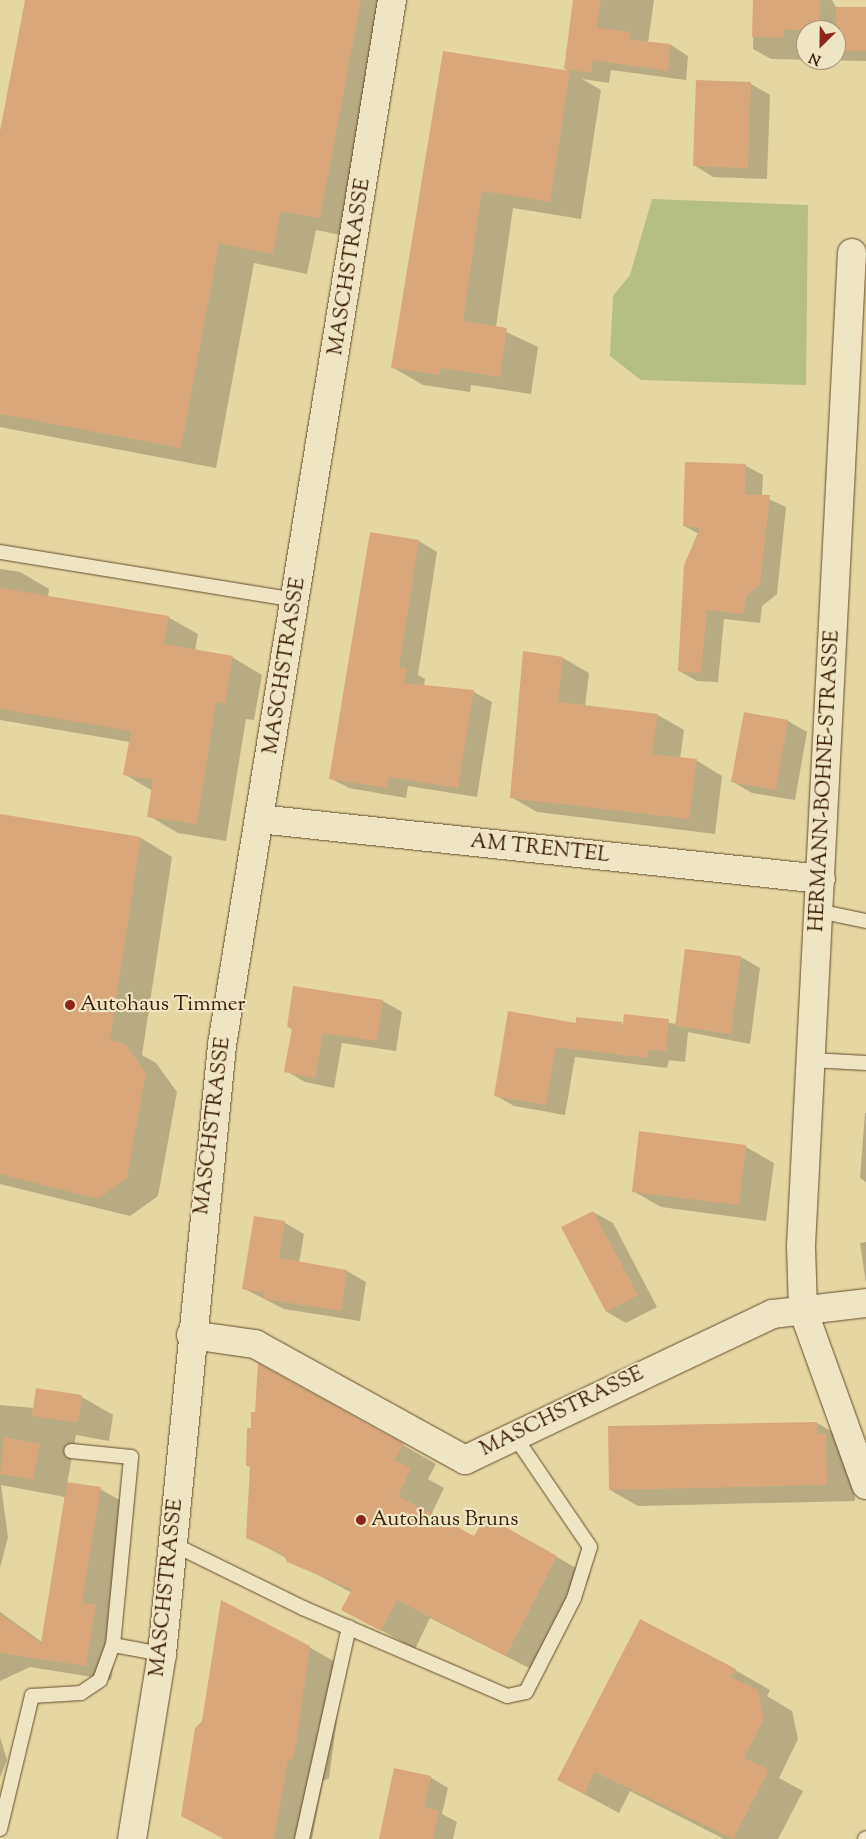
<!DOCTYPE html>
<style>
body{margin:0}
#map{position:relative;width:866px;height:1839px;overflow:hidden;background:#e5d7a2;font-family:"Sorts Mill Goudy",serif}
div>[style]{position:absolute}
[style*='--x']{left:calc(var(--x)*1px);top:calc(var(--y)*1px);width:calc(var(--w)*1px);rotate:calc(var(--a)*1deg)}
.green>*{inset:0;background:#b4be85}
.shadow>*{inset:0;background:#0003}
.building>*{inset:0;background:#daa77b}
.roads{filter:drop-shadow(0 0 1px #654c2a) drop-shadow(0 0 1px #654c2a)}
.service>*{height:14px;margin:-7px;padding:0 7px;transform-origin:7px;border-radius:7px;background:#eee5c3}
.minor>*{height:28px;margin:-14px;padding:0 14px;transform-origin:14px;border-radius:14px;background:#eee5c3}
.secondary>*{height:28px;margin:-14px;padding:0 14px;transform-origin:14px;border-radius:14px;background:#eee5c3}
.dots>*{width:14px;height:14px;translate:-50% -50%;box-sizing:border-box;border:2px solid #eee5c3;border-radius:50%}
span{translate:-50% -50%;white-space:nowrap;text-align:center;line-height:1.15;-webkit-text-stroke:4.5px #eee5c3;paint-order:stroke}
.street-label{font-size:21px;color:#3a1d02}
.poi-label{font-size:21px;color:#3a1d02}
.left{translate:0 -50%;text-align:left}
.north{position:absolute;left:796px;top:20px;width:50px;height:50px;box-sizing:border-box;background:#eee5c3;border:1px solid #a69576;border-radius:50%;rotate:203deg;font-size:14px;font-weight:700;line-height:20px;text-align:center;color:#3a1d02}
.north::after{content:'';display:block;margin:auto;width:18px;height:22px;background:#8f2418;clip-path:polygon(50% 0,100% 100%,50% 72%,0 100%)}
</style>
<div id="map">
<div class="green">
<div style="clip-path:polygon(652px 199px,808px 205px,806px 385px,641px 380px,610px 356px,613px 296px,630px 275px)"></div>
</div>
<div class="shadow">
<div style="clip-path:polygon(26px 0,400px 0,355px 238px,316px 230px,307px 274px,254px 263px,216px 468px,0 427px,0 137px)"></div>
<div style="clip-path:polygon(574px 0,654px 0,648px 43px,671px 45px,688px 56px,686px 80px,611px 70px,609px 83px,582px 79px,601px 90px,581px 219px,513px 208px,496px 327px,538px 347px,531px 394px,471px 385px,470px 392px,423px 385px,392px 367px,444px 52px,571px 72px,565px 69px)"></div>
<div style="clip-path:polygon(evenodd,832px 0,837px 9px,866px 9px,866px 61px,771px 59px,753px 49px,754px 1px,832px 0,806px 30px,836px 30px,836px 60px,806px 60px,806px 30px)"></div>
<div style="clip-path:polygon(751px 84px,770px 95px,767px 179px,713px 177px,694px 165px)"></div>
<div style="clip-path:polygon(687px 463px,746px 466px,763px 475px,762px 496px,786px 507px,777px 594px,762px 606px,760px 623px,724px 619px,718px 682px,697px 681px,679px 671px,699px 534px,684px 526px)"></div>
<div style="clip-path:polygon(419px 541px,437px 552px,418px 675px,425px 679px,424px 686px,474px 692px,492px 702px,477px 797px,408px 786px,406px 798px,349px 788px,330px 778px)"></div>
<div style="clip-path:polygon(0 569px,20px 572px,49px 589px,48px 597px,168px 617px,198px 634px,195px 651px,232px 657px,262px 675px,254px 720px,246px 719px,226px 841px,178px 833px,149px 816px,153px 791px,124px 774px,130px 742px,0 720px)"></div>
<div style="clip-path:polygon(563px 658px,589px 673px,585px 707px,658px 715px,684px 730px,680px 759px,696px 760px,722px 776px,715px 834px,537px 812px,511px 797px)"></div>
<div style="clip-path:polygon(788px 721px,807px 732px,795px 800px,752px 793px,733px 782px)"></div>
<div style="clip-path:polygon(0 816px,141px 838px,172px 857px,142px 1055px,156px 1063px,177px 1092px,158px 1196px,130px 1216px,0 1184px)"></div>
<div style="clip-path:polygon(686px 950px,741px 957px,760px 968px,750px 1044px,688px 1032px,685px 1062px,669px 1060px,667px 1068px,575px 1057px,565px 1115px,514px 1106px,495px 1095px,577px 1024px,577px 1018px,624px 1025px,625px 1015px,676px 1024px)"></div>
<div style="clip-path:polygon(383px 1001px,402px 1012px,396px 1051px,342px 1043px,334px 1088px,305px 1082px,286px 1071px,293px 1030px,288px 1027px)"></div>
<div style="clip-path:polygon(865px 1113px,866px 1113px,866px 1182px,860px 1178px)"></div>
<div style="clip-path:polygon(640px 1133px,746px 1147px,774px 1163px,766px 1221px,661px 1207px,633px 1191px)"></div>
<div style="clip-path:polygon(593px 1212px,613px 1223px,657px 1307px,626px 1323px,607px 1312px,563px 1228px)"></div>
<div style="clip-path:polygon(256px 1218px,285px 1223px,304px 1234px,299px 1263px,347px 1271px,366px 1282px,360px 1321px,284px 1309px,243px 1288px)"></div>
<div style="clip-path:polygon(866px 1242px,866px 1283px,860px 1243px)"></div>
<div style="clip-path:polygon(82px 1397px,113px 1415px,109px 1441px,76px 1435px,67px 1484px,100px 1489px,125px 1503px,108px 1614px,120px 1621px,111px 1680px,30px 1667px,0 1681px,0 1612px,42px 1642px,65px 1497px,1px 1485px,8px 1537px,0 1568px,0 1405px,34px 1408px)"></div>
<div style="clip-path:polygon(817px 1423px,845px 1439px,853px 1451px,855px 1501px,638px 1506px,610px 1490px)"></div>
<div style="clip-path:polygon(403px 1445px,436px 1464px,428px 1479px,444px 1488px,431px 1515px,474px 1538px,487px 1517px,590px 1576px,539px 1673px,430px 1618px,415px 1649px,343px 1609px,352px 1593px,247px 1537px,251px 1468px,247px 1465px)"></div>
<div style="clip-path:polygon(309px 1647px,344px 1667px,329px 1778px,323px 1781px,312px 1839px,225px 1839px)"></div>
<div style="clip-path:polygon(735px 1670px,770px 1690px,767px 1696px,792px 1711px,798px 1739px,779px 1778px,803px 1791px,778px 1839px,724px 1839px,630px 1791px,619px 1813px,558px 1780px)"></div>
<div style="clip-path:polygon(0 1737px,7px 1760px,0 1778px)"></div>
<div style="clip-path:polygon(430px 1777px,448px 1788px,442px 1814px,457px 1822px,453px 1839px,380px 1839px)"></div>
</div>
<div class="building">
<div style="clip-path:polygon(25px 0,361px 0,320px 218px,281px 211px,273px 254px,219px 244px,181px 448px,0 414px,0 131px)"></div>
<div style="clip-path:polygon(573px 0,601px 0,597px 28px,631px 32px,630px 40px,671px 44px,668px 71px,593px 60px,591px 73px,564px 69px)"></div>
<div style="clip-path:polygon(753px 0,820px 0,819px 30px,784px 30px,784px 38px,752px 37px)"></div>
<div style="clip-path:polygon(836px 7px,866px 7px,866px 51px,836px 51px)"></div>
<div style="clip-path:polygon(443px 51px,570px 71px,550px 202px,482px 191px,463px 321px,507px 328px,500px 377px,440px 368px,439px 375px,391px 368px)"></div>
<div style="clip-path:polygon(696px 80px,751px 82px,748px 168px,693px 166px)"></div>
<div style="clip-path:polygon(685px 462px,746px 464px,745px 495px,770px 495px,760px 584px,746px 596px,743px 614px,707px 610px,701px 673px,678px 671px,684px 565px,700px 528px,683px 526px)"></div>
<div style="clip-path:polygon(370px 532px,419px 540px,399px 667px,407px 668px,404px 683px,474px 690px,458px 788px,389px 777px,387px 788px,329px 779px)"></div>
<div style="clip-path:polygon(0 588px,169px 616px,164px 644px,233px 656px,225px 704px,216px 702px,197px 824px,147px 817px,153px 780px,123px 775px,131px 731px,0 709px)"></div>
<div style="clip-path:polygon(523px 651px,563px 657px,558px 702px,658px 714px,652px 754px,697px 759px,689px 819px,510px 798px)"></div>
<div style="clip-path:polygon(744px 712px,788px 720px,776px 790px,731px 782px)"></div>
<div style="clip-path:polygon(0 814px,141px 837px,110px 1040px,125px 1044px,146px 1073px,127px 1178px,98px 1199px,0 1174px)"></div>
<div style="clip-path:polygon(685px 949px,741px 956px,731px 1034px,675px 1026px)"></div>
<div style="clip-path:polygon(293px 986px,383px 1000px,377px 1041px,323px 1033px,315px 1078px,284px 1072px,292px 1028px,287px 1027px)"></div>
<div style="clip-path:polygon(508px 1011px,576px 1023px,576px 1017px,622px 1022px,622px 1031px,624px 1014px,669px 1019px,666px 1051px,649px 1050px,648px 1058px,556px 1047px,546px 1105px,494px 1096px)"></div>
<div style="clip-path:polygon(639px 1131px,746px 1145px,739px 1205px,632px 1192px)"></div>
<div style="clip-path:polygon(593px 1211px,638px 1295px,606px 1312px,561px 1227px)"></div>
<div style="clip-path:polygon(254px 1216px,285px 1221px,279px 1258px,347px 1270px,341px 1311px,264px 1299px,265px 1293px,242px 1289px)"></div>
<div style="clip-path:polygon(258px 1363px,404px 1444px,395px 1460px,411px 1468px,398px 1496px,474px 1536px,486px 1516px,557px 1556px,506px 1656px,397px 1600px,381px 1631px,341px 1610px,352px 1589px,287px 1562px,284px 1555px,246px 1538px,250px 1466px,246px 1466px,247px 1428px,251px 1428px,251px 1412px,255px 1412px)"></div>
<div style="clip-path:polygon(36px 1388px,82px 1395px,78px 1423px,32px 1416px)"></div>
<div style="clip-path:polygon(817px 1422px,818px 1434px,826px 1434px,827px 1485px,609px 1490px,608px 1426px)"></div>
<div style="clip-path:polygon(4px 1437px,40px 1444px,33px 1480px,0 1474px)"></div>
<div style="clip-path:polygon(67px 1482px,101px 1487px,82px 1603px,96px 1605px,86px 1666px,0 1653px,0 1614px,41px 1643px)"></div>
<div style="clip-path:polygon(221px 1600px,310px 1646px,294px 1758px,288px 1761px,274px 1839px,224px 1839px,181px 1816px,195px 1728px,202px 1721px)"></div>
<div style="clip-path:polygon(640px 1619px,736px 1669px,731px 1677px,758px 1690px,764px 1719px,744px 1758px,769px 1770px,733px 1839px,595px 1772px,584px 1794px,557px 1780px)"></div>
<div style="clip-path:polygon(394px 1768px,431px 1776px,424px 1807px,439px 1811px,433px 1839px,379px 1839px)"></div>
</div>
<div class="roads">
<div class="service">
<div style="--x:0;--y:552;--w:300;--a:9.2"></div>
<div style="--x:818;--y:911;--w:49;--a:11.8"></div>
<div style="--x:811;--y:1060;--w:55;--a:3.1"></div>
<div style="--x:173;--y:1544;--w:145;--a:26.2"></div>
<div style="--x:303;--y:1608;--w:222;--a:23.3"></div>
<div style="--x:507;--y:1696;--w:19;--a:-12"></div>
<div style="--x:526;--y:1692;--w:106;--a:-62.9"></div>
<div style="--x:574;--y:1598;--w:53;--a:-72.6"></div>
<div style="--x:590;--y:1547;--w:135;--a:-124.2"></div>
<div style="--x:113;--y:1645;--w:50;--a:10.4"></div>
<div style="--x:0;--y:1829;--w:137;--a:-76.5"></div>
<div style="--x:32;--y:1696;--w:49;--a:-3.5"></div>
<div style="--x:81;--y:1693;--w:23;--a:-34"></div>
<div style="--x:100;--y:1680;--w:37;--a:-70"></div>
<div style="--x:113;--y:1645;--w:189;--a:-84.5"></div>
<div style="--x:131;--y:1457;--w:60;--a:-174.3"></div>
<div style="--x:302;--y:1839;--w:217;--a:-77.5"></div>
<div style="--x:865;--y:1839;--w:1;--a:-45"></div>
</div>
<div class="minor">
<div style="--x:852;--y:253;--w:994;--a:92.94"></div>
<div style="--x:801;--y:1246;--w:64;--a:88.2"></div>
<div style="--x:803;--y:1310;--w:186;--a:70.2"></div>
<div style="--x:259;--y:819;--w:565;--a:6.09"></div>
<div style="--x:191;--y:1335;--w:65;--a:8"></div>
<div style="--x:255;--y:1344;--w:240;--a:28.9"></div>
<div style="--x:465;--y:1460;--w:341;--a:-25.4"></div>
<div style="--x:773;--y:1314;--w:94;--a:-6.7"></div>
</div>
<div class="secondary">
<div style="--x:132;--y:1839;--w:187;--a:-80.8"></div>
<div style="--x:162;--y:1654;--w:612;--a:-84.37"></div>
<div style="--x:222;--y:1045;--w:1059;--a:-80.76"></div>
</div>
</div>
<div class="dots">
<div style="left:70px;top:1005px;background:#8f2418"></div>
<div style="left:361px;top:1520px;background:#8f2418"></div>
</div>
<div class="street-label">
<span style="left:350px;top:267px;rotate:-81deg">MASCHSTRASSE</span>
<span style="left:285px;top:666px;rotate:-81deg">MASCHSTRASSE</span>
<span style="left:825px;top:781px;rotate:-87deg">HERMANN-BOHNE-STRASSE</span>
<span style="left:540px;top:849px;rotate:6deg">AM TRENTEL</span>
<span style="left:213px;top:1126px;rotate:-83deg">MASCHSTRASSE</span>
<span style="left:562px;top:1412px;rotate:-26deg">MASCHSTRASSE</span>
<span style="left:167px;top:1588px;rotate:-84deg">MASCHSTRASSE</span>
</div>
<div class="poi-label">
<span class="left" style="left:80px;top:1005px">Autohaus Timmer</span>
<span class="left" style="left:371px;top:1520px">Autohaus Bruns</span>
</div>
<div class="north">N</div>
</div>
